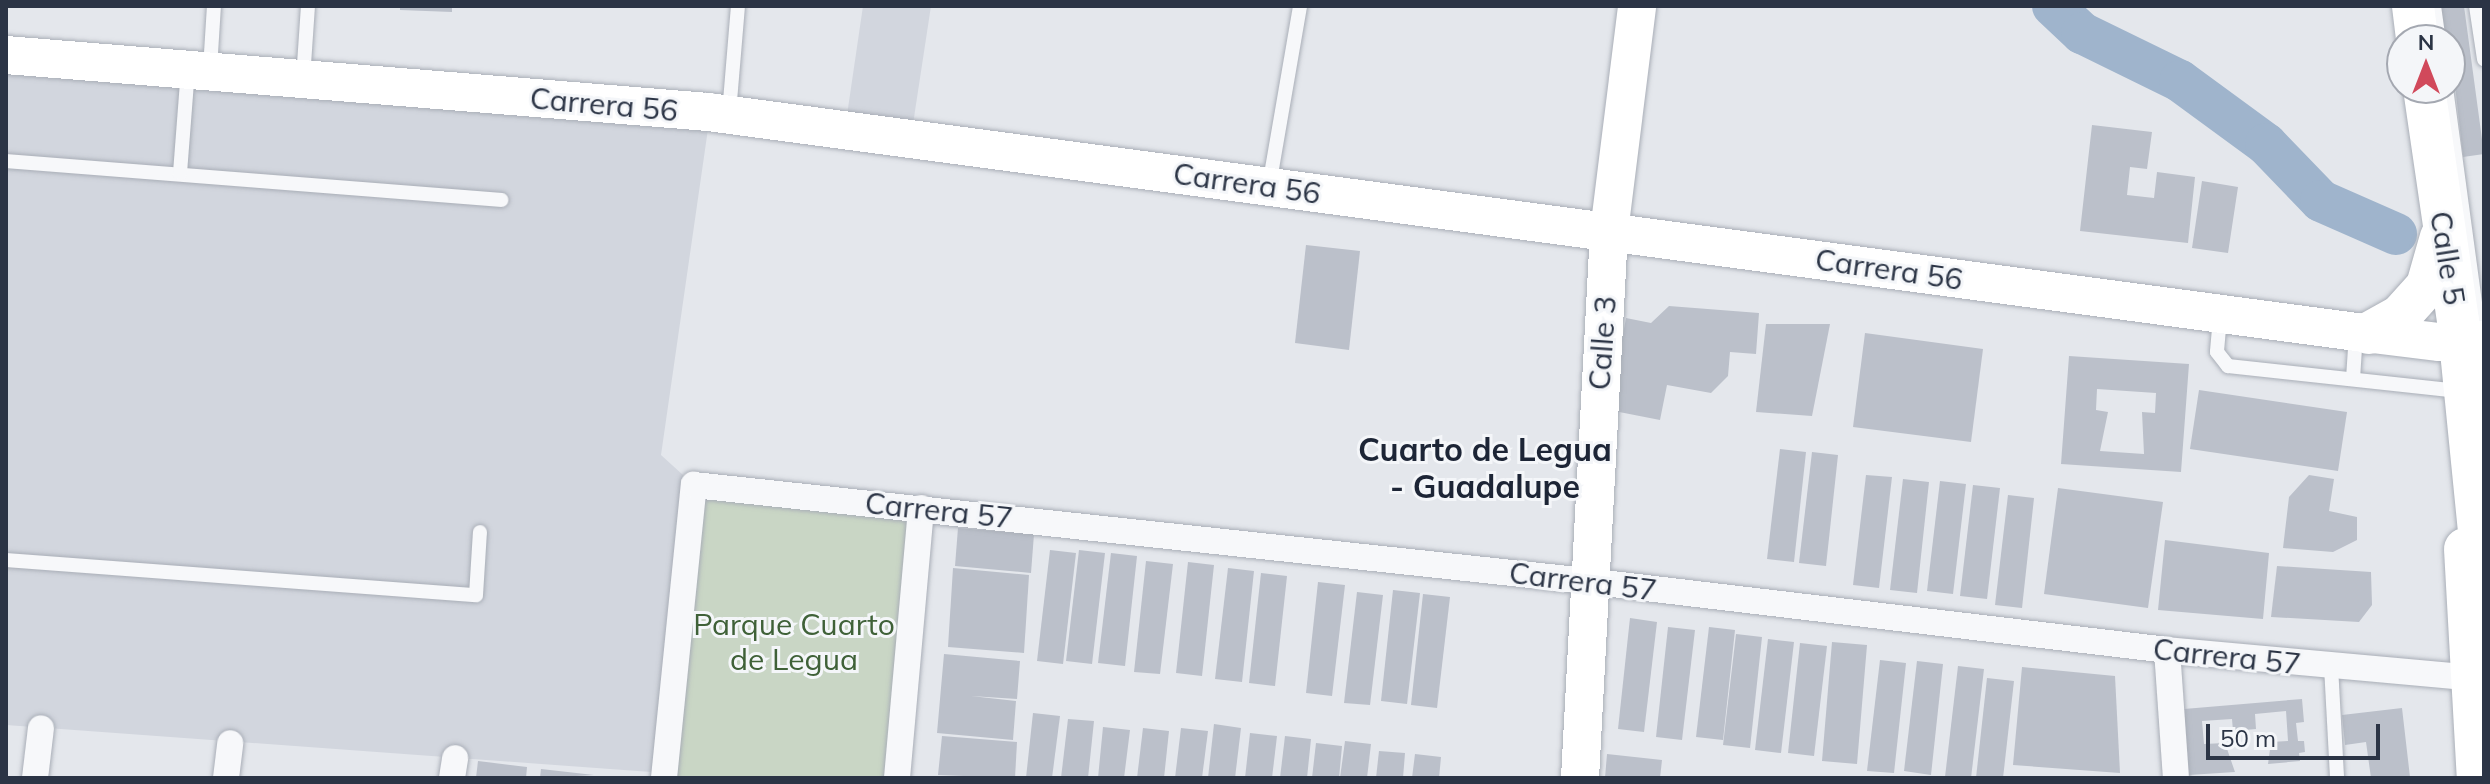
<!DOCTYPE html>
<style>
body{margin:0}
#map{position:relative;width:2490px;height:784px;overflow:hidden;background:#e4e7ec;font-family:Mulish,sans-serif}
div>[style]{position:absolute}
[style*='--x']{left:calc(var(--x)*1px);top:calc(var(--y)*1px);width:calc(var(--w)*1px);rotate:calc(var(--a)*1deg)}
.built>*{inset:0;background:#d2d6de}
.green>*{inset:0;background:#c9d6c5}
.river>*{height:42px;margin:-21px;padding:0 21px;transform-origin:21px;border-radius:21px;background:#9fb4cc}
.building>*{inset:0;background:#bbc0ca}
.roads{filter:drop-shadow(0 0 2px #a9aeb7) drop-shadow(0 0 2px #a9aeb7)}
.lane>*{height:14px;margin:-7px;padding:0 7px;transform-origin:7px;border-radius:7px;background:#f7f8fa}
.street>*{height:26px;margin:-13px;padding:0 13px;transform-origin:13px;border-radius:13px;background:#f7f8fa}
.secondary>*{height:38px;margin:-19px;padding:0 19px;transform-origin:19px;border-radius:19px;background:#fff}
.primary>*{height:42px;margin:-21px;padding:0 21px;transform-origin:21px;border-radius:21px;background:#fff}
span{translate:-50% -50%;white-space:nowrap;text-align:center;line-height:1.15;-webkit-text-stroke:6px #f4f6f9;paint-order:stroke}
.street-label{font-size:30px;color:#2b3445}
.park-label{font-size:30px;color:#3f6138}
.neighbourhood-label{font-size:32px;color:#1d2536;font-weight:700}
.frame{position:absolute;inset:0;border:8px solid #2b3445;pointer-events:none}
.north{position:absolute;left:2386px;top:24px;width:80px;height:80px;box-sizing:border-box;background:#f4f6f9;border:2px solid #a4a8b1;border-radius:50%;rotate:0deg;font-size:22px;font-weight:700;line-height:32px;text-align:center;color:#2b3445}
.north::after{content:'';display:block;margin:auto;width:28px;height:36px;background:#d1495b;clip-path:polygon(50% 0,100% 100%,50% 72%,0 100%)}
.scale{position:absolute;left:2206px;top:724px;width:174px;height:36px;box-sizing:border-box;border:4px solid #2b3445;border-top:0;padding-left:10px;font-size:24px;line-height:28px;white-space:nowrap;color:#2b3445;-webkit-text-stroke:6px #f4f6f9;paint-order:stroke}
</style>
<div id="map">
<div class="built">
<div style="clip-path:polygon(863px 6px,931px 6px,913px 124px,847px 115px)"></div>
<div style="clip-path:polygon(6px 73px,708px 129px,661px 455px,694px 485px,665px 773px,6px 725px)"></div>
</div>
<div class="green">
<div style="clip-path:polygon(694px 485px,921px 508px,897px 778px,664px 778px)"></div>
</div>
<div class="river">
<div style="--x:2053;--y:6;--w:40;--a:43"></div>
<div style="--x:2082;--y:33;--w:109;--a:26.1"></div>
<div style="--x:2180;--y:81;--w:107;--a:36.2"></div>
<div style="--x:2266;--y:144;--w:79;--a:46"></div>
<div style="--x:2321;--y:201;--w:82;--a:23.7"></div>
</div>
<div class="building">
<div style="clip-path:polygon(400px 6px,452px 6px,452px 12px,400px 10px)"></div>
<div style="clip-path:polygon(2439px 6px,2464px 6px,2484px 154px,2463px 157px,2450px 40px,2444px 40px)"></div>
<div style="clip-path:polygon(2092px 125px,2152px 132px,2147px 169px,2130px 167px,2127px 195px,2154px 198px,2157px 172px,2195px 177px,2188px 243px,2080px 231px)"></div>
<div style="clip-path:polygon(2202px 181px,2238px 187px,2228px 253px,2192px 248px)"></div>
<div style="clip-path:polygon(1306px 245px,1360px 251px,1349px 350px,1295px 343px)"></div>
<div style="clip-path:polygon(1669px 306px,1759px 313px,1756px 354px,1730px 352px,1728px 376px,1711px 393px,1667px 385px,1660px 420px,1609px 410px,1626px 318px,1651px 323px)"></div>
<div style="clip-path:polygon(1766px 324px,1830px 324px,1812px 416px,1756px 412px)"></div>
<div style="clip-path:polygon(1865px 333px,1983px 349px,1971px 442px,1853px 427px)"></div>
<div style="clip-path:polygon(evenodd,2069px 356px,2189px 364px,2181px 472px,2061px 464px,2069px 356px,2097px 389px,2156px 393px,2155px 413px,2142px 412px,2144px 454px,2100px 451px,2108px 412px,2096px 410px,2097px 389px)"></div>
<div style="clip-path:polygon(2199px 390px,2347px 412px,2338px 471px,2190px 449px)"></div>
<div style="clip-path:polygon(1780px 449px,1806px 452px,1794px 562px,1767px 559px)"></div>
<div style="clip-path:polygon(1812px 452px,1838px 455px,1826px 566px,1799px 563px)"></div>
<div style="clip-path:polygon(1866px 475px,1892px 477px,1879px 588px,1853px 585px)"></div>
<div style="clip-path:polygon(2309px 475px,2334px 479px,2329px 511px,2357px 517px,2357px 540px,2333px 552px,2283px 548px,2289px 497px)"></div>
<div style="clip-path:polygon(1903px 479px,1929px 482px,1917px 593px,1890px 590px)"></div>
<div style="clip-path:polygon(1940px 481px,1966px 484px,1953px 594px,1927px 591px)"></div>
<div style="clip-path:polygon(1973px 485px,2000px 488px,1987px 599px,1960px 596px)"></div>
<div style="clip-path:polygon(2058px 488px,2163px 502px,2148px 608px,2044px 594px)"></div>
<div style="clip-path:polygon(2008px 495px,2034px 498px,2022px 608px,1995px 605px)"></div>
<div style="clip-path:polygon(958px 528px,1034px 534px,1031px 573px,955px 566px)"></div>
<div style="clip-path:polygon(2165px 540px,2269px 553px,2263px 619px,2158px 610px)"></div>
<div style="clip-path:polygon(1050px 550px,1076px 553px,1063px 664px,1037px 661px)"></div>
<div style="clip-path:polygon(1079px 550px,1105px 553px,1092px 664px,1066px 661px)"></div>
<div style="clip-path:polygon(1111px 553px,1137px 556px,1125px 666px,1098px 663px)"></div>
<div style="clip-path:polygon(1146px 561px,1173px 564px,1160px 674px,1134px 672px)"></div>
<div style="clip-path:polygon(1188px 562px,1214px 565px,1202px 676px,1176px 673px)"></div>
<div style="clip-path:polygon(2277px 566px,2371px 572px,2372px 605px,2359px 622px,2271px 617px)"></div>
<div style="clip-path:polygon(953px 568px,1029px 575px,1024px 653px,948px 647px)"></div>
<div style="clip-path:polygon(1228px 568px,1254px 571px,1242px 682px,1215px 679px)"></div>
<div style="clip-path:polygon(1261px 573px,1287px 576px,1275px 686px,1249px 683px)"></div>
<div style="clip-path:polygon(1318px 582px,1345px 585px,1332px 696px,1306px 693px)"></div>
<div style="clip-path:polygon(1393px 590px,1420px 593px,1407px 704px,1381px 701px)"></div>
<div style="clip-path:polygon(1357px 592px,1383px 595px,1370px 705px,1344px 703px)"></div>
<div style="clip-path:polygon(1423px 594px,1450px 597px,1437px 708px,1411px 705px)"></div>
<div style="clip-path:polygon(1630px 618px,1657px 622px,1644px 732px,1618px 729px)"></div>
<div style="clip-path:polygon(1668px 627px,1695px 630px,1682px 740px,1656px 737px)"></div>
<div style="clip-path:polygon(1709px 627px,1735px 630px,1723px 740px,1696px 737px)"></div>
<div style="clip-path:polygon(1736px 634px,1762px 637px,1750px 748px,1723px 745px)"></div>
<div style="clip-path:polygon(1768px 639px,1794px 642px,1781px 753px,1755px 750px)"></div>
<div style="clip-path:polygon(1832px 642px,1867px 645px,1857px 764px,1822px 761px)"></div>
<div style="clip-path:polygon(1800px 643px,1827px 646px,1814px 756px,1788px 753px)"></div>
<div style="clip-path:polygon(944px 654px,1020px 661px,1017px 699px,971px 696px,1016px 701px,1013px 740px,937px 733px)"></div>
<div style="clip-path:polygon(1880px 660px,1906px 663px,1894px 773px,1867px 771px)"></div>
<div style="clip-path:polygon(1917px 661px,1943px 664px,1931px 775px,1904px 771px)"></div>
<div style="clip-path:polygon(1958px 666px,1984px 669px,1971px 778px,1945px 777px)"></div>
<div style="clip-path:polygon(2022px 667px,2115px 676px,2120px 773px,2013px 765px)"></div>
<div style="clip-path:polygon(1987px 678px,2014px 681px,2003px 778px,1976px 778px)"></div>
<div style="clip-path:polygon(2302px 699px,2304px 722px,2296px 723px,2298px 741px,2304px 741px,2305px 752px,2299px 753px,2300px 761px,2268px 764px,2271px 742px,2288px 741px,2286px 711px,2255px 714px,2256px 729px,2233px 731px,2232px 719px,2202px 721px,2204px 744px,2225px 743px,2235px 772px,2189px 775px,2184px 709px)"></div>
<div style="clip-path:polygon(2402px 708px,2410px 777px,2371px 778px,2366px 742px,2345px 745px,2342px 715px)"></div>
<div style="clip-path:polygon(1033px 713px,1060px 716px,1052px 778px,1026px 778px)"></div>
<div style="clip-path:polygon(1068px 719px,1094px 721px,1088px 778px,1061px 778px)"></div>
<div style="clip-path:polygon(1214px 724px,1241px 728px,1235px 778px,1208px 778px)"></div>
<div style="clip-path:polygon(1103px 727px,1130px 730px,1124px 778px,1098px 778px)"></div>
<div style="clip-path:polygon(1143px 728px,1169px 731px,1164px 778px,1137px 778px)"></div>
<div style="clip-path:polygon(1181px 728px,1208px 731px,1202px 778px,1175px 778px)"></div>
<div style="clip-path:polygon(1250px 733px,1277px 736px,1272px 778px,1245px 778px)"></div>
<div style="clip-path:polygon(942px 736px,1017px 742px,1015px 778px,938px 775px)"></div>
<div style="clip-path:polygon(1285px 736px,1311px 739px,1307px 778px,1280px 778px)"></div>
<div style="clip-path:polygon(1345px 741px,1371px 744px,1367px 778px,1340px 778px)"></div>
<div style="clip-path:polygon(1316px 743px,1342px 746px,1339px 778px,1312px 778px)"></div>
<div style="clip-path:polygon(1379px 751px,1405px 753px,1403px 778px,1376px 778px)"></div>
<div style="clip-path:polygon(1415px 754px,1441px 757px,1439px 778px,1412px 778px)"></div>
<div style="clip-path:polygon(1607px 754px,1662px 760px,1660px 778px,1605px 778px)"></div>
<div style="clip-path:polygon(478px 761px,527px 767px,526px 778px,476px 778px)"></div>
<div style="clip-path:polygon(541px 769px,594px 775px,540px 778px)"></div>
</div>
<div class="roads">
<div class="lane">
<div style="--x:2434;--y:6;--w:34;--a:82"></div>
<div style="--x:2476;--y:6;--w:54;--a:81.4"></div>
<div style="--x:210;--y:69;--w:63;--a:-86.4"></div>
<div style="--x:303;--y:79;--w:73;--a:-86.1"></div>
<div style="--x:2446;--y:88;--w:285;--a:82.3"></div>
<div style="--x:729;--y:113;--w:107;--a:-85.2"></div>
<div style="--x:6;--y:161;--w:497;--a:4.5"></div>
<div style="--x:180;--y:173;--w:103;--a:-85.6"></div>
<div style="--x:1269;--y:186;--w:183;--a:-80.2"></div>
<div style="--x:2220;--y:317;--w:35;--a:95"></div>
<div style="--x:2217;--y:352;--w:18;--a:52"></div>
<div style="--x:2228;--y:366;--w:232;--a:6.2"></div>
<div style="--x:2353;--y:379;--w:47;--a:-86.3"></div>
<div style="--x:6;--y:560;--w:471;--a:4.3"></div>
<div style="--x:476;--y:595;--w:63;--a:-86.4"></div>
<div style="--x:2331;--y:666;--w:112;--a:86.9"></div>
</div>
<div class="street">
<div style="--x:2167;--y:650;--w:128;--a:86"></div>
<div style="--x:35;--y:778;--w:50;--a:-83.2"></div>
<div style="--x:226;--y:778;--w:35;--a:-83"></div>
<div style="--x:452;--y:778;--w:20;--a:-81"></div>
<div style="--x:664;--y:778;--w:295;--a:-84.2"></div>
<div style="--x:694;--y:485;--w:898;--a:6.14"></div>
<div style="--x:1587;--y:581;--w:584;--a:6.78"></div>
<div style="--x:2167;--y:650;--w:306;--a:5.2"></div>
<div style="--x:897;--y:778;--w:271;--a:-84.9"></div>
</div>
<div class="secondary">
<div style="--x:6;--y:55;--w:704;--a:4.64"></div>
<div style="--x:708;--y:112;--w:1663;--a:7.6"></div>
<div style="--x:2356;--y:332;--w:84;--a:6.9"></div>
<div style="--x:2439;--y:342;--w:45;--a:-2.5"></div>
<div style="--x:1580;--y:778;--w:547;--a:-86.96"></div>
<div style="--x:1609;--y:232;--w:228;--a:-82.9"></div>
</div>
<div class="primary">
<div style="--x:2413;--y:6;--w:34;--a:83"></div>
<div style="--x:2424;--y:88;--w:235;--a:81.7"></div>
<div style="--x:2458;--y:321;--w:260;--a:84.3"></div>
<div style="--x:2369;--y:333;--w:35;--a:-29"></div>
<div style="--x:2400;--y:316;--w:40;--a:-48"></div>
<div style="--x:2427;--y:286;--w:51;--a:-74.1"></div>
<div style="--x:2465;--y:549;--w:229;--a:86.8"></div>
</div>
</div>
<div class="street-label">
<span style="left:604px;top:104px;rotate:5deg">Carrera 56</span>
<span style="left:1247px;top:183px;rotate:8deg">Carrera 56</span>
<span style="left:2448px;top:258px;rotate:81deg">Calle 5</span>
<span style="left:1889px;top:269px;rotate:8deg">Carrera 56</span>
<span style="left:1602px;top:343px;rotate:-86deg">Calle 3</span>
<span style="left:939px;top:510px;rotate:6deg">Carrera 57</span>
<span style="left:1583px;top:581px;rotate:7deg">Carrera 57</span>
<span style="left:2227px;top:656px;rotate:6deg">Carrera 57</span>
</div>
<div class="park-label">
<span style="left:794px;top:641px">Parque Cuarto<br>de Legua</span>
</div>
<div class="neighbourhood-label">
<span style="left:1485px;top:468px">Cuarto de Legua<br>- Guadalupe</span>
</div>
<div class="frame"></div>
<div class="north">N</div>
<div class="scale">50 m</div>
</div>
